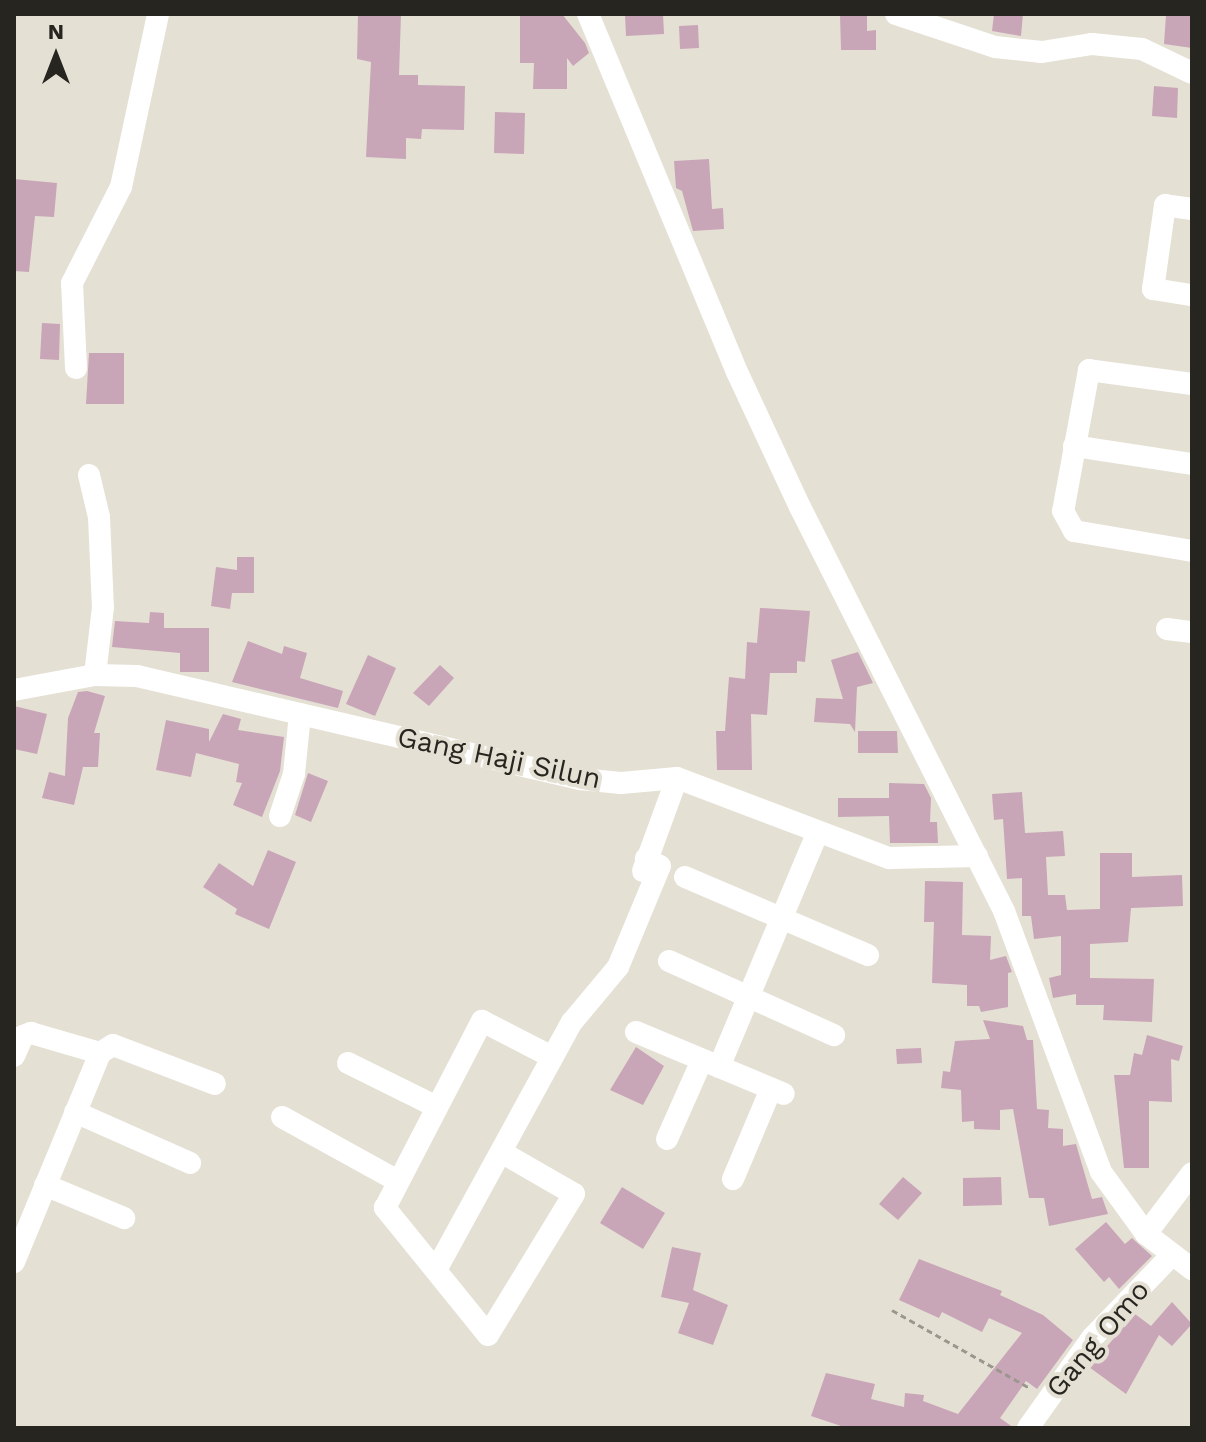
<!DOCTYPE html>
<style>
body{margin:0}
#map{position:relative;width:1206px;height:1442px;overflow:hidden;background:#e5e0d4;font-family:"Work Sans",sans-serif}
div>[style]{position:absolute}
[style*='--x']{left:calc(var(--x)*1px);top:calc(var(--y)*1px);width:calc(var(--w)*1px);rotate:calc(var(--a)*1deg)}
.building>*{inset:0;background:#c9a5b8}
.path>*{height:3px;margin-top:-1.5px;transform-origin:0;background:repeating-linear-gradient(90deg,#9b978e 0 6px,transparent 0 10px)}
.minor>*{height:22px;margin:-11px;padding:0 11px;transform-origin:11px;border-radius:11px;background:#fff}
span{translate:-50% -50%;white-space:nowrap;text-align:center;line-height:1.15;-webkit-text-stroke:8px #e5e0d4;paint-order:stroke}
.street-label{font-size:28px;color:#272520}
.frame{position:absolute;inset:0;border:16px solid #272520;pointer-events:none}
.north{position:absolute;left:16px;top:16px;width:80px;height:80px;-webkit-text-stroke:6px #e5e0d4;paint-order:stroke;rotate:0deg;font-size:22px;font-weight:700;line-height:32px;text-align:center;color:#272520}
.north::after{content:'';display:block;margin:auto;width:28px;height:36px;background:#272520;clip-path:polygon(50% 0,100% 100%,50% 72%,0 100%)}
</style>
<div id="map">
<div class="building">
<div style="clip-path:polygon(358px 14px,401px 14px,399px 75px,418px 75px,418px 85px,465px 86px,464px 130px,422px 129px,421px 139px,406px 138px,406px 159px,366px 157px,371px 62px,357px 59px)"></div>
<div style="clip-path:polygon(520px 14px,562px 14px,585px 43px,589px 53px,573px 66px,567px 58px,567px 89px,533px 89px,534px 63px,520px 63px)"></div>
<div style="clip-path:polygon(625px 14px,663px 14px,664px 34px,626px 36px)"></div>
<div style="clip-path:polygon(840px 14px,867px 14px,867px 31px,876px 30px,876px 50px,841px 50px)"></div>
<div style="clip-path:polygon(994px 14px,1023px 14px,1021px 36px,992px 31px)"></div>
<div style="clip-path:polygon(1166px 15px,1192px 16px,1192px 48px,1164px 44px)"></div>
<div style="clip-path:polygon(698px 25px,699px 48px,680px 49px,679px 26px)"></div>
<div style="clip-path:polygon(1154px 86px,1178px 88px,1177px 118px,1152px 116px)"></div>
<div style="clip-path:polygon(495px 112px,525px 113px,524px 154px,494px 153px)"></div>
<div style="clip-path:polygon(709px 159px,712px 209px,723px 208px,724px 229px,693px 231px,682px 191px,676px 188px,674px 161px)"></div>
<div style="clip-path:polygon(14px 179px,57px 183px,54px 217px,35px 216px,29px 272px,14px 271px)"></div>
<div style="clip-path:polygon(42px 323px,60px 324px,59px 360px,40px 359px)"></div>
<div style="clip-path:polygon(89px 353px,124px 353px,124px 404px,86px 404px)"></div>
<div style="clip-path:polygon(237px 557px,254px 557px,254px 593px,232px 593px,230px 609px,211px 606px,216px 567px,237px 570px)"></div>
<div style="clip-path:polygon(760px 608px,810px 611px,805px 662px,797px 661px,797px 673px,770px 673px,767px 715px,751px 714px,752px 770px,717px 770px,716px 731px,725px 731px,729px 677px,745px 679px,747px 642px,757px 643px)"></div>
<div style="clip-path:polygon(150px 612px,164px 613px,164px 628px,209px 628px,209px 672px,180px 672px,180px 653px,112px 647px,115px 621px,149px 623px)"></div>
<div style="clip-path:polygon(248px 641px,282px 654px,284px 646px,307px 653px,300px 678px,343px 691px,338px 708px,232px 682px)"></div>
<div style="clip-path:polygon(858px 652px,873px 683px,857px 687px,855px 732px,850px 724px,814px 722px,816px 698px,843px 699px,831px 660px)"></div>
<div style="clip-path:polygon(368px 655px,396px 668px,375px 716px,346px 704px)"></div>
<div style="clip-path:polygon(440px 665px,454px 678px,429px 706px,413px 693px)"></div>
<div style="clip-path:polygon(87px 691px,105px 696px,94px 733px,100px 733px,98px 767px,83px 767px,74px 805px,42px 798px,49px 772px,65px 776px,68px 718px,78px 692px)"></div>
<div style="clip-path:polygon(14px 706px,47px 714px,37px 754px,14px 749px)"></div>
<div style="clip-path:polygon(223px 714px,241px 719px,238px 730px,284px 737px,280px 771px,262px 817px,233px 805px,242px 783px,236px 782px,239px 764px,196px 753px,191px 777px,156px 770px,166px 720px,209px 729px,209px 742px)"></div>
<div style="clip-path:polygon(858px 731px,897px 731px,898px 753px,858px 753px)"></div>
<div style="clip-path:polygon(308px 773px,328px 781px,311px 822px,295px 815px)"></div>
<div style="clip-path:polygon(889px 783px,924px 784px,931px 798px,930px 822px,937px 822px,938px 843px,890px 843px,889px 816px,838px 817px,838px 798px,889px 798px)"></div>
<div style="clip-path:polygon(1022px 792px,1025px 833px,1063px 831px,1065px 856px,1046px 857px,1048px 895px,1065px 895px,1067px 910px,1100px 909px,1100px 853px,1132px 853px,1132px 877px,1182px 875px,1183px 906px,1131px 908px,1128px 942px,1090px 944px,1090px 978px,1154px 979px,1152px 1022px,1103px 1020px,1104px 1005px,1076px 1005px,1076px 994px,1053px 998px,1049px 978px,1061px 975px,1061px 936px,1034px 939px,1031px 916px,1022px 916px,1022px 878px,1007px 879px,1003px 819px,994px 820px,992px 794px)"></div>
<div style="clip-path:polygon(268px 850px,296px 862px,269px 929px,235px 914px,237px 909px,203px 887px,219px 863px,253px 886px)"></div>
<div style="clip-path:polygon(925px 881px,963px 882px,962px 935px,991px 936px,990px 960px,1006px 956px,1012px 972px,1008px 973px,1008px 1007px,981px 1012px,979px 1006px,967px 1006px,967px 985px,932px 983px,934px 922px,924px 922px)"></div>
<div style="clip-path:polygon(983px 1020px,1023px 1026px,1027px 1040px,1033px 1040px,1037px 1109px,1049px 1110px,1048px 1128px,1063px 1129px,1063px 1146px,1076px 1144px,1092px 1199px,1102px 1197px,1108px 1214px,1049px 1226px,1044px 1198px,1029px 1198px,1013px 1109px,1000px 1110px,1000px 1130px,974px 1129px,974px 1121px,962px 1122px,961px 1090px,941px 1088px,943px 1071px,950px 1072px,955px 1041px,990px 1039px)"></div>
<div style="clip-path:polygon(1147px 1035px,1183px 1046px,1179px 1061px,1171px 1059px,1172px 1102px,1149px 1101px,1149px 1168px,1124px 1168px,1114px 1075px,1130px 1075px,1134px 1053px,1142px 1055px)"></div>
<div style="clip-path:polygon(636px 1047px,664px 1066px,643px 1105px,610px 1090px)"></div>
<div style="clip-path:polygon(921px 1048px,922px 1063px,897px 1064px,896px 1049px)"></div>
<div style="clip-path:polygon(903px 1177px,922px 1193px,898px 1220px,879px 1204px)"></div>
<div style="clip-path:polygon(1001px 1177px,1002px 1205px,963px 1206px,963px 1178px)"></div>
<div style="clip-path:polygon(622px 1187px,665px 1213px,643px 1249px,600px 1223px)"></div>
<div style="clip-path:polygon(1106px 1222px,1125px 1244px,1132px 1238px,1152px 1256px,1119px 1289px,1109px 1277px,1104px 1282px,1075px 1249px)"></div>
<div style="clip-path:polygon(672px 1247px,701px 1253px,693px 1290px,728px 1305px,713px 1345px,678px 1333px,689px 1303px,661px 1297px)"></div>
<div style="clip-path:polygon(919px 1259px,1002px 1291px,1000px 1295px,1043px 1315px,1073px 1340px,1037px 1389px,1026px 1381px,1000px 1418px,1014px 1428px,847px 1428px,811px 1416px,826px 1373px,875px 1384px,871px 1399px,904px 1407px,905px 1393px,924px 1395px,923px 1401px,958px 1414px,1022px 1333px,989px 1318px,982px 1332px,942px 1312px,939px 1318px,899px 1300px)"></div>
<div style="clip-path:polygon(1172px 1302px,1192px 1324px,1172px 1346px,1159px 1335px,1126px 1394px,1089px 1367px,1135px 1314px,1151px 1326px)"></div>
</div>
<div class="path">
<div style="--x:892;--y:1310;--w:159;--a:29.5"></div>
</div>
<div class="minor">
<div style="--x:588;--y:14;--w:388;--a:67.4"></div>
<div style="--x:737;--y:372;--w:149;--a:65"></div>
<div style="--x:800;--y:507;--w:453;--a:63.2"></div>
<div style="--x:1004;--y:911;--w:278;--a:69.6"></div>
<div style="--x:1101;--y:1172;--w:77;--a:54"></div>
<div style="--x:1146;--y:1234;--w:58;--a:37.3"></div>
<div style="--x:896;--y:14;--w:104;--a:18.4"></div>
<div style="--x:995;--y:47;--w:47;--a:6.1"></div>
<div style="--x:1042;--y:52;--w:51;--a:-9.1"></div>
<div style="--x:1092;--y:44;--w:50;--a:5.7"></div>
<div style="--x:1142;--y:49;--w:55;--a:25.6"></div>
<div style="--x:1192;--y:209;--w:27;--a:-172"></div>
<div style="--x:1165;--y:205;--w:85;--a:98.1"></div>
<div style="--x:1153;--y:289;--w:39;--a:9"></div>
<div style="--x:76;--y:368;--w:85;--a:-92.7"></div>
<div style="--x:72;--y:283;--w:108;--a:-63"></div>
<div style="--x:121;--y:187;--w:177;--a:-77.9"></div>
<div style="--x:1192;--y:384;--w:104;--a:-172.3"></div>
<div style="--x:1089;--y:370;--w:143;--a:100.4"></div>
<div style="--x:1063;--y:511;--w:23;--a:61"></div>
<div style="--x:1074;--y:531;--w:120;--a:9.6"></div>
<div style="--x:1074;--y:446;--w:119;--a:8.7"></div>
<div style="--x:89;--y:475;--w:43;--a:76.6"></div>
<div style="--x:99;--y:517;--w:90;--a:87.5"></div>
<div style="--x:103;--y:607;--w:68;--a:96.7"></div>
<div style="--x:1167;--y:629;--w:25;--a:7"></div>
<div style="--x:14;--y:690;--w:82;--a:-10.5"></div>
<div style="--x:95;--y:675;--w:42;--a:1.4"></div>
<div style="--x:137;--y:676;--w:455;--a:13.1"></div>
<div style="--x:580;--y:779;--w:41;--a:5.6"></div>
<div style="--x:621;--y:783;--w:56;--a:-5.1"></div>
<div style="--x:677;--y:778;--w:227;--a:20.7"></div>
<div style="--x:889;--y:858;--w:88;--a:-1.3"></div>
<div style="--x:280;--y:816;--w:44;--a:-71.6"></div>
<div style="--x:294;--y:774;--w:60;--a:-84.3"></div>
<div style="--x:643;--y:871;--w:99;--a:-69.9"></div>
<div style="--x:685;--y:877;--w:199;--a:23.1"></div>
<div style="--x:669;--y:961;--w:181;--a:24.2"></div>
<div style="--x:636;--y:1032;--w:160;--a:22.7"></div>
<div style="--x:14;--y:1056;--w:22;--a:-66"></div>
<div style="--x:23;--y:1036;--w:9;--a:-21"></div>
<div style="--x:31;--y:1033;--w:72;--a:16.2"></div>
<div style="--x:100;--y:1053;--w:15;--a:-32"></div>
<div style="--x:113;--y:1045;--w:109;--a:20.9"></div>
<div style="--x:348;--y:1063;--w:99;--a:26.3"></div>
<div style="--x:719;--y:1067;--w:255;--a:-67.2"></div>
<div style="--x:75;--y:1112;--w:126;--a:23.9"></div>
<div style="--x:282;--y:1117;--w:132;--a:28.9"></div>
<div style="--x:667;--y:1139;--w:86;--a:-66.1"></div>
<div style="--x:501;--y:1152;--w:84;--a:29.9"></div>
<div style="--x:574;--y:1194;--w:165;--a:121.4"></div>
<div style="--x:488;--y:1335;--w:164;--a:-129"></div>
<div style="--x:385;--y:1208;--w:211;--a:-62.6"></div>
<div style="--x:482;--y:1021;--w:79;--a:27.2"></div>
<div style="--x:733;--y:1179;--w:98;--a:-67.1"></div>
<div style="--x:45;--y:1185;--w:86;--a:22.7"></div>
<div style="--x:1146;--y:1234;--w:76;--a:-53"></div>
<div style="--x:14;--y:1262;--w:226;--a:-67.6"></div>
<div style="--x:436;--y:1270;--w:283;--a:-61.3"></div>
<div style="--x:572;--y:1022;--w:72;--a:-50.1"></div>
<div style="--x:618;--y:967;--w:109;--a:-67.4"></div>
<div style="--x:660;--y:866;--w:16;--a:-153"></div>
<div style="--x:1028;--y:1428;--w:110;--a:-54.6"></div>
<div style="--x:1092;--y:1338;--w:115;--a:-46.1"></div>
</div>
<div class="street-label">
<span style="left:499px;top:758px;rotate:12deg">Gang Haji Silun</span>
<span style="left:1098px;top:1339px;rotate:-50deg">Gang Omo</span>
</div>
<div class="frame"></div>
<div class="north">N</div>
</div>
